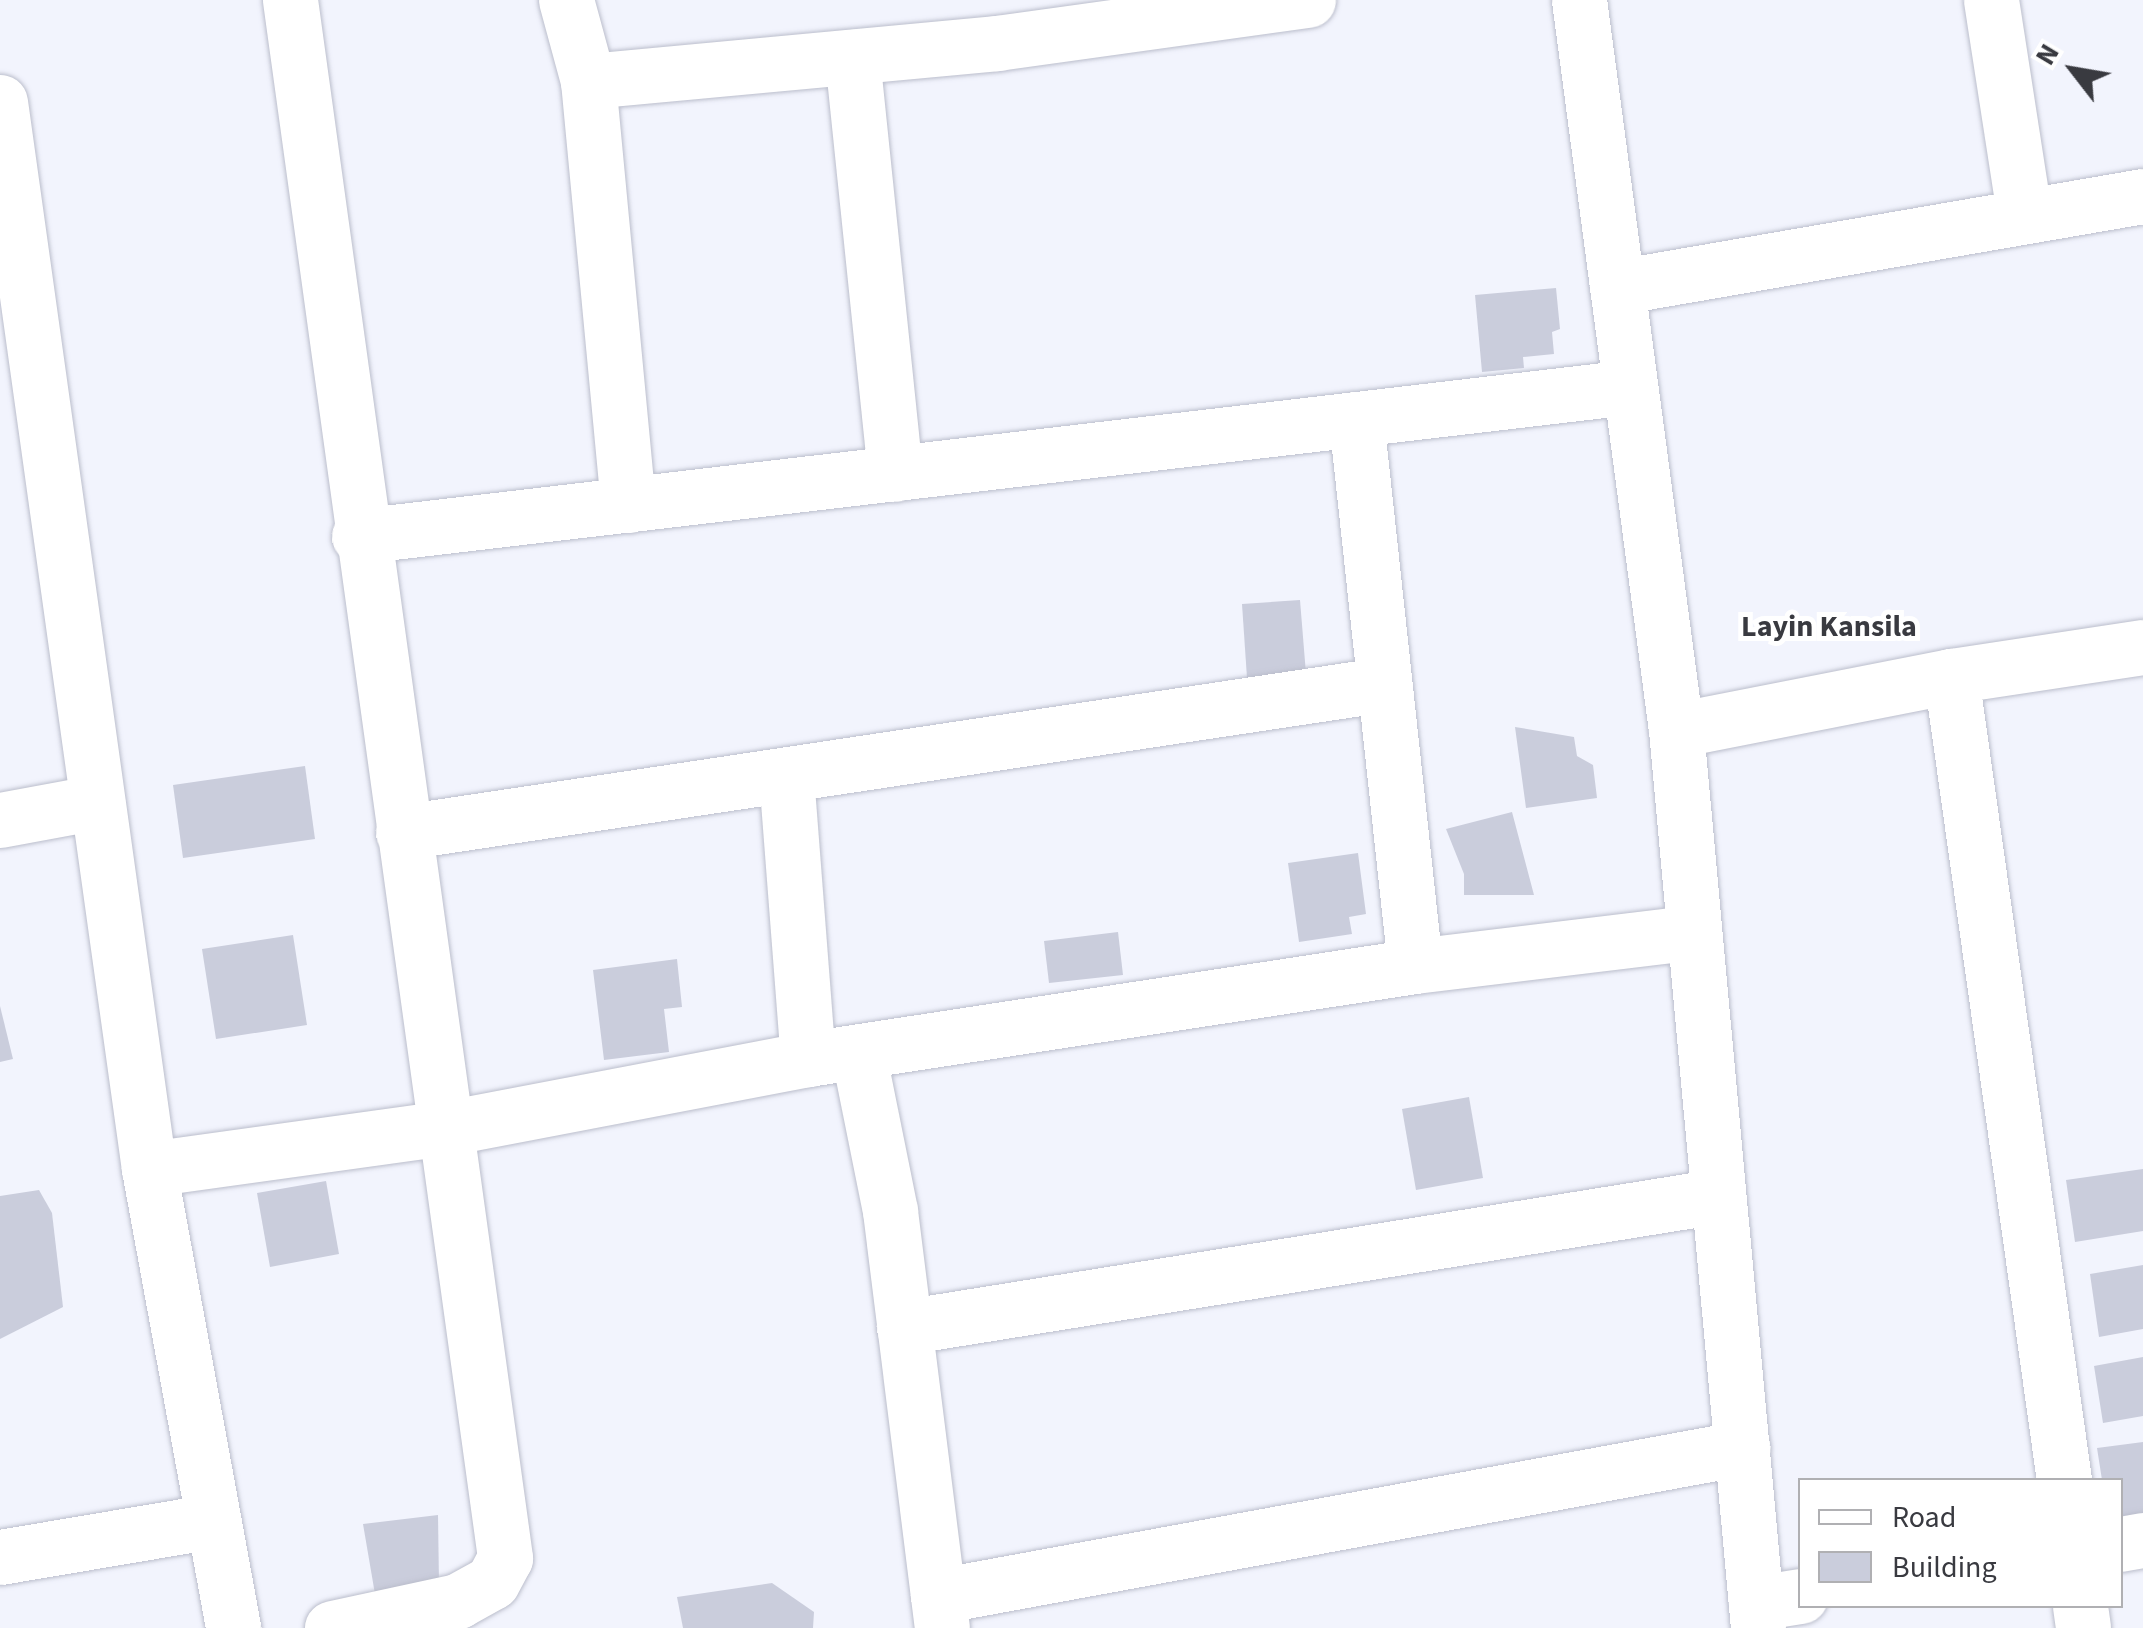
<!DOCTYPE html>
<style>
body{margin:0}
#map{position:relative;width:2143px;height:1628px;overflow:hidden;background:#f2f4fd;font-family:"Source Sans 3",sans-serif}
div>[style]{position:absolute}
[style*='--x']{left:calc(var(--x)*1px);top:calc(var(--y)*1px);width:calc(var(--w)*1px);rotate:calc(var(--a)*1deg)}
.building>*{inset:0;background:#cacddc}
.roads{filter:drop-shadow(0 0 2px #bbbecc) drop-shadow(0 0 2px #bbbecc)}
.minor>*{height:55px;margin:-27.5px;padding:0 27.5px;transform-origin:27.5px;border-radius:27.5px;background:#fff}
span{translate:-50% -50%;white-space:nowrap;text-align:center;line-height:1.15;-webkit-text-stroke:10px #fff;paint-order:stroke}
.quarter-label{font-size:30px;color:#393a40;font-weight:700}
.legend{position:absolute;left:1798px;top:1478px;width:325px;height:130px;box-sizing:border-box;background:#fff;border:2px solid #b0b0b3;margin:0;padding:12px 18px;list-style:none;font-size:30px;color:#393a40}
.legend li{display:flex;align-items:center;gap:20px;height:50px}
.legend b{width:50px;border:2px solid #b0b0b3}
.north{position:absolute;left:2023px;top:20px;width:100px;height:100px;-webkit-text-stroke:8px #fff;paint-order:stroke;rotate:301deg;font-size:28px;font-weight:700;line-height:40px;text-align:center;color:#393a40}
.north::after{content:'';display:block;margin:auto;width:35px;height:45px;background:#393a40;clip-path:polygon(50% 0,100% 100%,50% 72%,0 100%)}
</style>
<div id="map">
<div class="building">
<div style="clip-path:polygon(1556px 288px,1560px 329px,1552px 332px,1554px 354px,1523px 357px,1524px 368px,1482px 372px,1475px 295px)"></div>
<div style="clip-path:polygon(1300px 600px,1306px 674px,1247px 678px,1242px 604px)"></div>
<div style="clip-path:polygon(1515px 727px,1574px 737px,1577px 756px,1593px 765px,1597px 798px,1526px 808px)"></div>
<div style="clip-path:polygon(305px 766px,315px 839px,183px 858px,173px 785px)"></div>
<div style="clip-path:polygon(1512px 812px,1534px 895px,1464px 895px,1464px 874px,1446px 829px)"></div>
<div style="clip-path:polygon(1358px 853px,1366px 914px,1349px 917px,1352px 934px,1299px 942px,1288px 863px)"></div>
<div style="clip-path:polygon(1118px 932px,1123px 975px,1049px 983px,1044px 941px)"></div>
<div style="clip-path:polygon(293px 935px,307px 1025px,216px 1039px,202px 949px)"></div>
<div style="clip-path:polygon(677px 959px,682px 1007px,664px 1009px,669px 1052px,604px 1060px,593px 970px)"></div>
<div style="clip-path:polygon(0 1006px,13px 1059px,0 1062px)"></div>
<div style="clip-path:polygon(1469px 1097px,1483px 1178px,1416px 1190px,1402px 1109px)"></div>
<div style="clip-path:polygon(2143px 1169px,2143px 1231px,2075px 1242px,2066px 1180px)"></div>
<div style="clip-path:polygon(326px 1181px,339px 1254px,270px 1267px,257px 1193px)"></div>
<div style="clip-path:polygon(39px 1190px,52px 1213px,63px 1307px,0 1339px,0 1196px)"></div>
<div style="clip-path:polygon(2143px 1265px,2143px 1329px,2099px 1337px,2090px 1274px)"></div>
<div style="clip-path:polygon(2143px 1357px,2143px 1416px,2103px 1423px,2094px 1366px)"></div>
<div style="clip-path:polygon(2143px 1442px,2143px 1522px,2120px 1525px,2120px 1480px,2102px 1480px,2097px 1448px)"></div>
<div style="clip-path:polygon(438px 1515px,439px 1584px,376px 1600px,363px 1524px)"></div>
<div style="clip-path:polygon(772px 1583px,814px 1612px,813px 1628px,683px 1628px,677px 1597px)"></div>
</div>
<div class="roads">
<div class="minor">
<div style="--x:290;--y:0;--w:1573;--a:82.14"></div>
<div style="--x:505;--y:1558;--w:27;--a:118"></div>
<div style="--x:492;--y:1582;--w:39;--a:151"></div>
<div style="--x:458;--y:1601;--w:129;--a:167.9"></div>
<div style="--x:566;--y:0;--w:84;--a:74.8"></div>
<div style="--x:588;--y:81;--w:426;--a:84.6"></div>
<div style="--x:1579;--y:0;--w:736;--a:82.43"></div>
<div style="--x:1676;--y:730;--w:902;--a:84.78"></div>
<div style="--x:1991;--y:0;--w:215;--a:81.2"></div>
<div style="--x:852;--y:57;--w:419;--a:84.1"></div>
<div style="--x:588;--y:81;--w:411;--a:-5.3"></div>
<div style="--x:997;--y:43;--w:314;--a:-7.9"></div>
<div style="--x:0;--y:102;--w:1077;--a:82.05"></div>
<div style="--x:149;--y:1169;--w:467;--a:79.6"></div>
<div style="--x:1617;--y:287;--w:534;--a:-9.82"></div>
<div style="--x:1356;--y:419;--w:550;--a:83.84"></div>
<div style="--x:359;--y:536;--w:1280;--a:-6.69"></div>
<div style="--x:1951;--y:676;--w:812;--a:82"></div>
<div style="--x:1676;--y:730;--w:280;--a:-11.1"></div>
<div style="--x:1951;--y:676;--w:194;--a:-8.6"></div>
<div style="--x:786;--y:775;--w:285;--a:85.6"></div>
<div style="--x:0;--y:820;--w:99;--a:-10.5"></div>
<div style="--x:403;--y:832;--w:988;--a:-8.56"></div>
<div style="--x:858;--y:1052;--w:162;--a:78.6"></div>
<div style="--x:890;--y:1211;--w:420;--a:82.9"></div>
<div style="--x:149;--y:1169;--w:300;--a:-7.9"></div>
<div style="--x:446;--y:1128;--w:369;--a:-10.8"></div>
<div style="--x:808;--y:1059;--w:614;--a:-8.71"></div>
<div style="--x:1415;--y:966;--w:281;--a:-6.9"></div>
<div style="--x:904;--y:1327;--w:824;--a:-9.14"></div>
<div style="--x:2120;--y:1544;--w:23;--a:-10"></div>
<div style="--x:0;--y:1557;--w:215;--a:-9.6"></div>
<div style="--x:938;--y:1596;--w:818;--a:-10.43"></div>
<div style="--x:1756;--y:1603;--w:45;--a:-9"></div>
<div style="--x:2080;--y:1606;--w:22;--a:82"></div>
</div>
</div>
<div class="quarter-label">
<span style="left:1829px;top:627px">Layin Kansila</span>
</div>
<ul class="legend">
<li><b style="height:12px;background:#fff"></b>Road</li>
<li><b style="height:28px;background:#cacddc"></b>Building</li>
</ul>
<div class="north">N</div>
</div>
